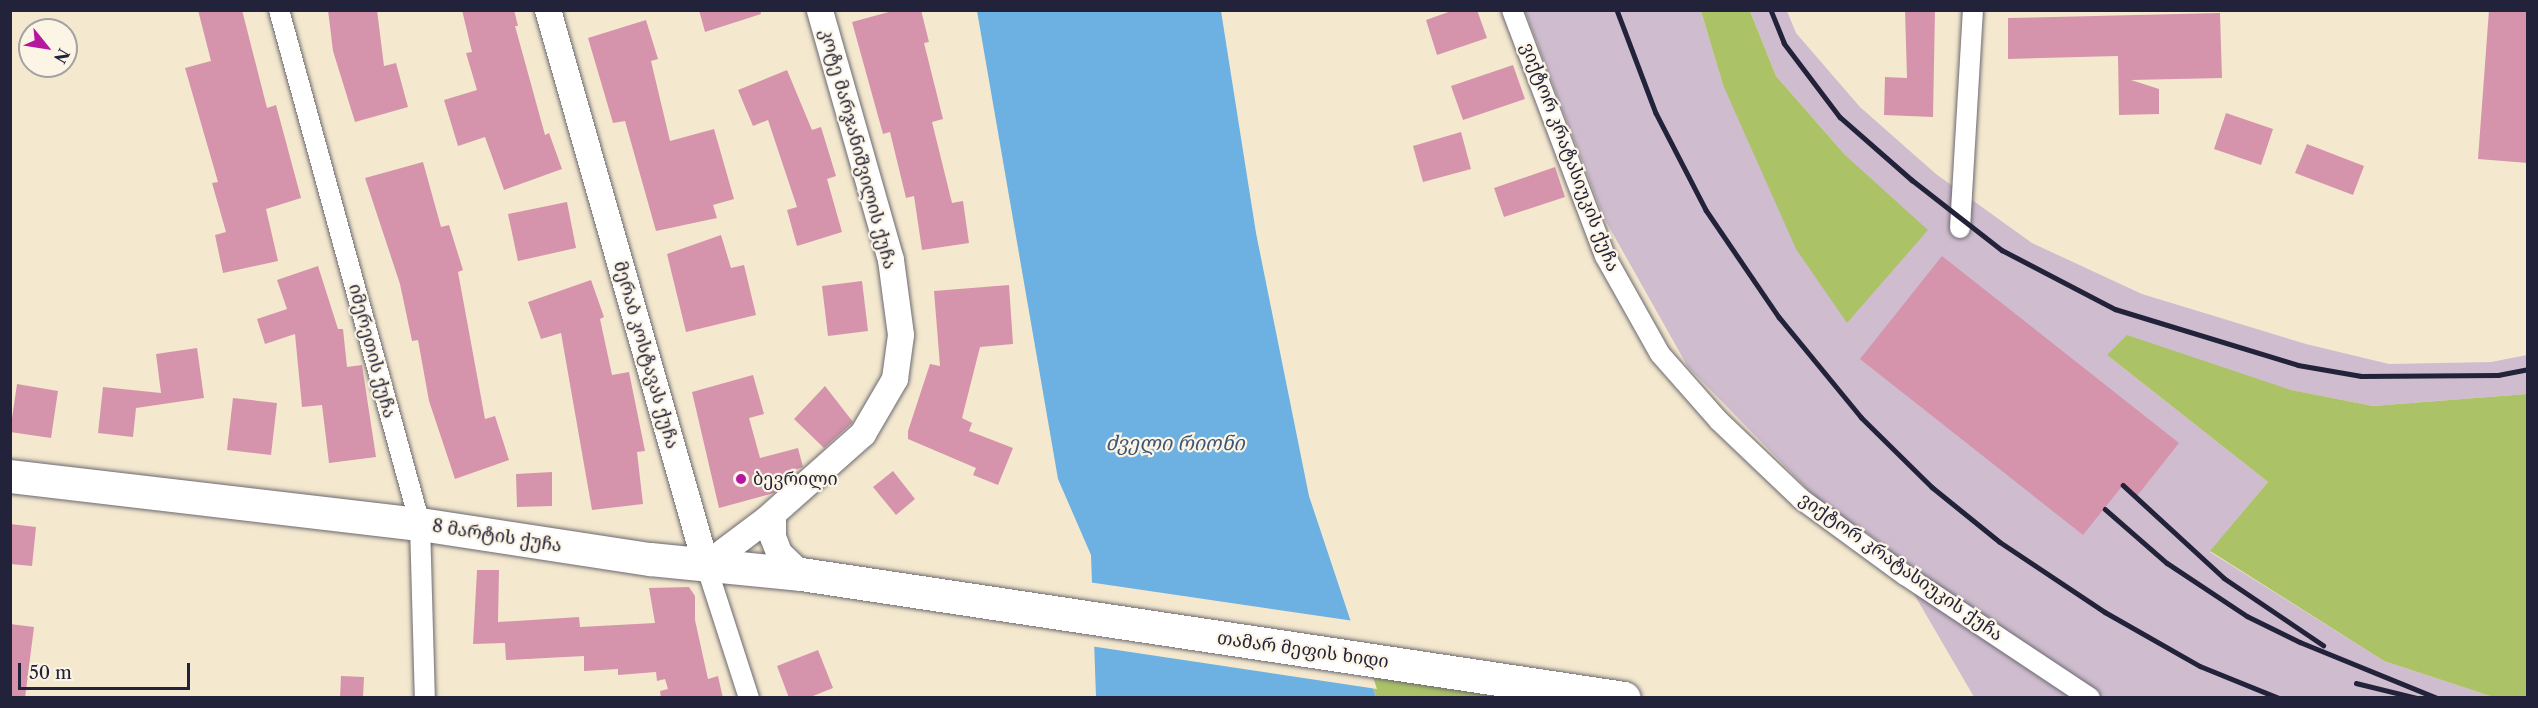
<!DOCTYPE html>
<meta charset="utf-8">
<style>
body{margin:0}
#map{position:relative;width:2538px;height:708px;overflow:hidden;background:#f4e9cf;font-family:"Libre Caslon Text","Noto Serif Georgian",serif}
div>[style]{position:absolute}
[style*='--x']{left:calc(var(--x)*1px);top:calc(var(--y)*1px);width:calc(var(--w)*1px);rotate:calc(var(--a)*1deg)}
.industrial>*{inset:0;background:#cfbdcf}
.green>*{inset:0;background:#abc267}
.water>*{inset:0;background:#6cb1e2}
.pier>*{inset:0;background:#f4e9cf}
.building>*{inset:0;background:#d594ac}
.roads{filter:drop-shadow(0 0 2px #6c686f) drop-shadow(0 0 2px #6c686f)}
.minor>*{height:20px;margin:-10px;padding:0 10px;transform-origin:10px;border-radius:10px;background:#fff}
.tertiary>*{height:26px;margin:-13px;padding:0 13px;transform-origin:13px;border-radius:13px;background:#fff}
.trunk>*{height:33px;margin:-16.5px;padding:0 16.5px;transform-origin:16.5px;border-radius:16.5px;background:#fff}
.rail>*{height:4.5px;margin:-2.25px;padding:0 2.25px;transform-origin:2.25px;border-radius:2.25px;background:#22223b}
.dots>*{width:16px;height:16px;translate:-50% -50%;box-sizing:border-box;border:3px solid #fcf5e5;border-radius:50%}
span{translate:-50% -50%;white-space:nowrap;text-align:center;line-height:1.15;-webkit-text-stroke:4.5px #fcf5e5;paint-order:stroke}
.street-label{font-size:18px;color:#22223b}
.poi-label{font-size:18px;color:#22223b}
.left{translate:0 -50%;text-align:left}
.water-label{font-size:20px;color:#3c5475;font-style:italic}
.frame{position:absolute;inset:0;border:12px solid #22223b;pointer-events:none}
.north{position:absolute;left:18px;top:18px;width:60px;height:60px;box-sizing:border-box;background:#fcf5e5;border:2px solid #a5a1a1;border-radius:50%;rotate:120deg;font-size:16px;font-weight:700;line-height:24px;text-align:center;color:#22223b}
.north::after{content:'';display:block;margin:auto;width:21px;height:27px;background:#b5179e;clip-path:polygon(50% 0,100% 100%,50% 72%,0 100%)}
.scale{position:absolute;left:18px;top:663px;width:172px;height:27px;box-sizing:border-box;border:3px solid #22223b;border-top:0;padding-left:8px;font-size:18px;line-height:21px;white-space:nowrap;color:#22223b;-webkit-text-stroke:4px #fcf5e5;paint-order:stroke}
</style>
<div id="map">
<div class="industrial">
<div style="clip-path:polygon(1525px 11px,1701px 11px,1723px 85px,1846px 156px,1776px 76px,1750px 11px,1787px 11px,1796px 33px,1860px 107px,1936px 174px,2032px 243px,2142px 294px,2306px 344px,2389px 364px,2491px 362px,2527px 355px,2527px 394px,2373px 406px,2107px 355px,2268px 482px,2210px 552px,2384px 661px,2493px 697px,1974px 697px,1886px 546px,1820px 502px,1688px 367px,1604px 218px)"></div>
</div>
<div class="green">
<div style="clip-path:polygon(1701px 11px,1750px 11px,1776px 76px,1846px 156px,1928px 230px,1847px 323px,1796px 249px,1723px 85px)"></div>
<div style="clip-path:polygon(2127px 335px,2291px 390px,2373px 406px,2527px 394px,2527px 697px,2493px 697px,2384px 661px,2210px 551px,2268px 482px,2107px 355px)"></div>
<div style="clip-path:polygon(1366px 665px,1568px 697px,1376px 697px)"></div>
</div>
<div class="water">
<div style="clip-path:polygon(977px 11px,1221px 11px,1256px 233px,1309px 496px,1376px 697px,1096px 697px,1091px 555px,1058px 479px)"></div>
</div>
<div class="pier">
<div style="clip-path:polygon(1088px 582px,1354px 621px,1377px 689px,1090px 646px)"></div>
</div>
<div class="building">
<div style="clip-path:polygon(198px 10px,242px 10px,267px 108px,276px 105px,301px 198px,266px 209px,278px 261px,223px 273px,215px 235px,226px 232px,212px 183px,218px 182px,185px 68px,211px 61px)"></div>
<div style="clip-path:polygon(328px 10px,377px 10px,384px 66px,396px 63px,408px 107px,355px 122px,333px 51px)"></div>
<div style="clip-path:polygon(462px 10px,514px 10px,518px 26px,515px 26px,545px 135px,549px 133px,562px 169px,504px 190px,485px 137px,458px 146px,444px 100px,477px 90px,466px 53px,472px 52px)"></div>
<div style="clip-path:polygon(699px 10px,760px 10px,761px 14px,705px 32px)"></div>
<div style="clip-path:polygon(896px 10px,921px 10px,929px 42px,924px 43px,943px 119px,932px 122px,952px 203px,963px 201px,969px 243px,922px 250px,914px 196px,906px 198px,890px 132px,883px 134px,852px 22px)"></div>
<div style="clip-path:polygon(1454px 10px,1477px 10px,1487px 38px,1437px 55px,1426px 20px)"></div>
<div style="clip-path:polygon(1905px 10px,1935px 10px,1933px 117px,1884px 115px,1885px 77px,1907px 78px)"></div>
<div style="clip-path:polygon(2489px 10px,2528px 10px,2528px 163px,2478px 159px)"></div>
<div style="clip-path:polygon(2220px 13px,2222px 78px,2131px 80px,2159px 89px,2159px 114px,2119px 115px,2118px 56px,2008px 59px,2008px 18px)"></div>
<div style="clip-path:polygon(646px 20px,658px 59px,651px 61px,670px 141px,714px 129px,734px 199px,713px 205px,717px 218px,656px 231px,625px 121px,613px 123px,588px 38px)"></div>
<div style="clip-path:polygon(1513px 65px,1525px 99px,1463px 120px,1451px 86px)"></div>
<div style="clip-path:polygon(787px 70px,812px 130px,821px 127px,836px 176px,827px 179px,842px 232px,797px 246px,787px 210px,797px 207px,768px 120px,753px 126px,738px 90px)"></div>
<div style="clip-path:polygon(2226px 113px,2273px 129px,2261px 165px,2214px 149px)"></div>
<div style="clip-path:polygon(1461px 132px,1471px 169px,1423px 182px,1413px 146px)"></div>
<div style="clip-path:polygon(2307px 144px,2364px 166px,2353px 195px,2295px 173px)"></div>
<div style="clip-path:polygon(423px 162px,441px 227px,449px 225px,463px 270px,458px 272px,485px 419px,495px 416px,509px 460px,455px 479px,429px 401px,418px 340px,412px 341px,400px 284px,365px 178px)"></div>
<div style="clip-path:polygon(1555px 167px,1565px 197px,1504px 217px,1494px 188px)"></div>
<div style="clip-path:polygon(567px 202px,576px 248px,518px 261px,508px 214px)"></div>
<div style="clip-path:polygon(721px 235px,731px 268px,744px 265px,756px 315px,686px 332px,667px 254px)"></div>
<div style="clip-path:polygon(1942px 256px,2179px 443px,2137px 496px,2123px 485px,2083px 535px,1860px 359px)"></div>
<div style="clip-path:polygon(318px 266px,338px 329px,343px 329px,347px 367px,362px 365px,376px 457px,329px 463px,322px 405px,302px 407px,295px 334px,265px 344px,257px 319px,287px 309px,277px 280px)"></div>
<div style="clip-path:polygon(591px 280px,604px 317px,600px 319px,612px 375px,629px 372px,645px 451px,637px 452px,643px 504px,592px 510px,561px 333px,541px 339px,528px 302px)"></div>
<div style="clip-path:polygon(862px 281px,868px 331px,828px 336px,822px 286px)"></div>
<div style="clip-path:polygon(1009px 285px,1013px 344px,980px 347px,962px 418px,972px 423px,969px 431px,1013px 448px,998px 485px,973px 475px,976px 468px,908px 439px,908px 431px,930px 364px,940px 366px,934px 291px)"></div>
<div style="clip-path:polygon(197px 348px,204px 398px,136px 408px,133px 437px,98px 433px,103px 387px,161px 393px,156px 354px)"></div>
<div style="clip-path:polygon(753px 375px,764px 414px,749px 418px,760px 458px,798px 448px,803px 467px,786px 473px,788px 480px,774px 493px,719px 508px,692px 392px)"></div>
<div style="clip-path:polygon(17px 384px,58px 391px,51px 438px,10px 432px)"></div>
<div style="clip-path:polygon(825px 386px,853px 422px,824px 448px,794px 419px)"></div>
<div style="clip-path:polygon(233px 398px,277px 403px,271px 455px,227px 450px)"></div>
<div style="clip-path:polygon(893px 471px,915px 499px,896px 515px,873px 487px)"></div>
<div style="clip-path:polygon(552px 472px,552px 506px,517px 507px,516px 474px)"></div>
<div style="clip-path:polygon(10px 524px,36px 527px,32px 566px,10px 564px)"></div>
<div style="clip-path:polygon(477px 570px,499px 570px,498px 622px,579px 617px,580px 627px,655px 623px,649px 588px,689px 587px,695px 596px,695px 620px,708px 679px,718px 676px,723px 698px,661px 698px,660px 691px,668px 689px,665px 679px,657px 681px,656px 672px,618px 675px,618px 669px,584px 671px,584px 656px,506px 660px,505px 643px,473px 644px)"></div>
<div style="clip-path:polygon(10px 624px,34px 627px,25px 698px,10px 698px)"></div>
<div style="clip-path:polygon(818px 650px,833px 688px,808px 698px,789px 698px,777px 666px)"></div>
<div style="clip-path:polygon(341px 676px,364px 677px,363px 698px,340px 698px)"></div>
</div>
<div class="roads">
<div class="minor">
<div style="--x:279;--y:10;--w:533;--a:74.66"></div>
<div style="--x:420;--y:524;--w:174;--a:88.4"></div>
<div style="--x:1512;--y:10;--w:263;--a:69.3"></div>
<div style="--x:1605;--y:256;--w:112;--a:60.7"></div>
<div style="--x:1660;--y:354;--w:89;--a:48.6"></div>
<div style="--x:1719;--y:421;--w:113;--a:43.6"></div>
<div style="--x:1801;--y:499;--w:129;--a:36.2"></div>
<div style="--x:1905;--y:575;--w:222;--a:33.6"></div>
<div style="--x:1960;--y:228;--w:218;--a:-86.6"></div>
<div style="--x:706;--y:565;--w:140;--a:72.1"></div>
</div>
<div class="tertiary">
<div style="--x:548;--y:10;--w:577;--a:74.11"></div>
<div style="--x:706;--y:565;--w:75;--a:-36.9"></div>
<div style="--x:766;--y:520;--w:130;--a:-41.6"></div>
<div style="--x:863;--y:434;--w:64;--a:-59.8"></div>
<div style="--x:895;--y:379;--w:44;--a:-82.2"></div>
<div style="--x:901;--y:335;--w:76;--a:-97.6"></div>
<div style="--x:891;--y:260;--w:260;--a:-105.9"></div>
<div style="--x:773;--y:515;--w:22;--a:90"></div>
<div style="--x:773;--y:537;--w:17;--a:69"></div>
<div style="--x:779;--y:553;--w:30;--a:44"></div>
</div>
<div class="trunk">
<div style="--x:10;--y:476;--w:413;--a:6.7"></div>
<div style="--x:420;--y:524;--w:233;--a:8.7"></div>
<div style="--x:650;--y:559;--w:152;--a:5.7"></div>
<div style="--x:801;--y:574;--w:832;--a:8.57"></div>
</div>
</div>
<div class="rail">
<div style="--x:1617;--y:10;--w:110;--a:69.3"></div>
<div style="--x:1656;--y:113;--w:109;--a:62.7"></div>
<div style="--x:1706;--y:210;--w:130;--a:55.7"></div>
<div style="--x:1779;--y:317;--w:129;--a:50.6"></div>
<div style="--x:1861;--y:417;--w:100;--a:44.6"></div>
<div style="--x:1932;--y:487;--w:87;--a:39"></div>
<div style="--x:2000;--y:542;--w:126;--a:33.7"></div>
<div style="--x:2105;--y:612;--w:109;--a:29.6"></div>
<div style="--x:2200;--y:666;--w:85;--a:22.1"></div>
<div style="--x:1771;--y:10;--w:35;--a:68"></div>
<div style="--x:1784;--y:43;--w:93;--a:52.9"></div>
<div style="--x:1840;--y:117;--w:96;--a:41.2"></div>
<div style="--x:1912;--y:180;--w:114;--a:37.9"></div>
<div style="--x:2002;--y:250;--w:127;--a:27.6"></div>
<div style="--x:2115;--y:309;--w:191;--a:17"></div>
<div style="--x:2298;--y:365;--w:64;--a:9.9"></div>
<div style="--x:2361;--y:376;--w:137;--a:-0.4"></div>
<div style="--x:2498;--y:375;--w:31;--a:-11"></div>
<div style="--x:2123;--y:485;--w:137;--a:42.6"></div>
<div style="--x:2224;--y:578;--w:120;--a:34.1"></div>
<div style="--x:2105;--y:509;--w:82;--a:41.1"></div>
<div style="--x:2167;--y:563;--w:96;--a:33.5"></div>
<div style="--x:2247;--y:616;--w:59;--a:26.1"></div>
<div style="--x:2300;--y:642;--w:148;--a:22.2"></div>
<div style="--x:2356;--y:683;--w:63;--a:13.8"></div>
</div>
<div class="dots">
<div style="left:741px;top:479px;background:#b5179e"></div>
</div>
<div class="street-label">
<span style="left:858px;top:149px;rotate:75deg">კოტე მარჯანიშვილის ქუჩა</span>
<span style="left:1570px;top:157px;rotate:69deg">ვიქტორ კრატასიუკის ქუჩა</span>
<span style="left:372px;top:351px;rotate:75deg">იმერეთის ქუჩა</span>
<span style="left:646px;top:355px;rotate:74deg">მერაბ კოსტავას ქუჩა</span>
<span style="left:497px;top:536px;rotate:9deg">8 მარტის ქუჩა</span>
<span style="left:1901px;top:567px;rotate:35deg">ვიქტორ კრატასიუკის ქუჩა</span>
<span style="left:1303px;top:650px;rotate:8deg">თამარ მეფის ხიდი</span>
</div>
<div class="poi-label">
<span class="left" style="left:753px;top:479px">ბევრილი</span>
</div>
<div class="water-label">
<span style="left:1175px;top:443px">ძველი რიონი</span>
</div>
<div class="frame"></div>
<div class="north">N</div>
<div class="scale">50 m</div>
</div>
